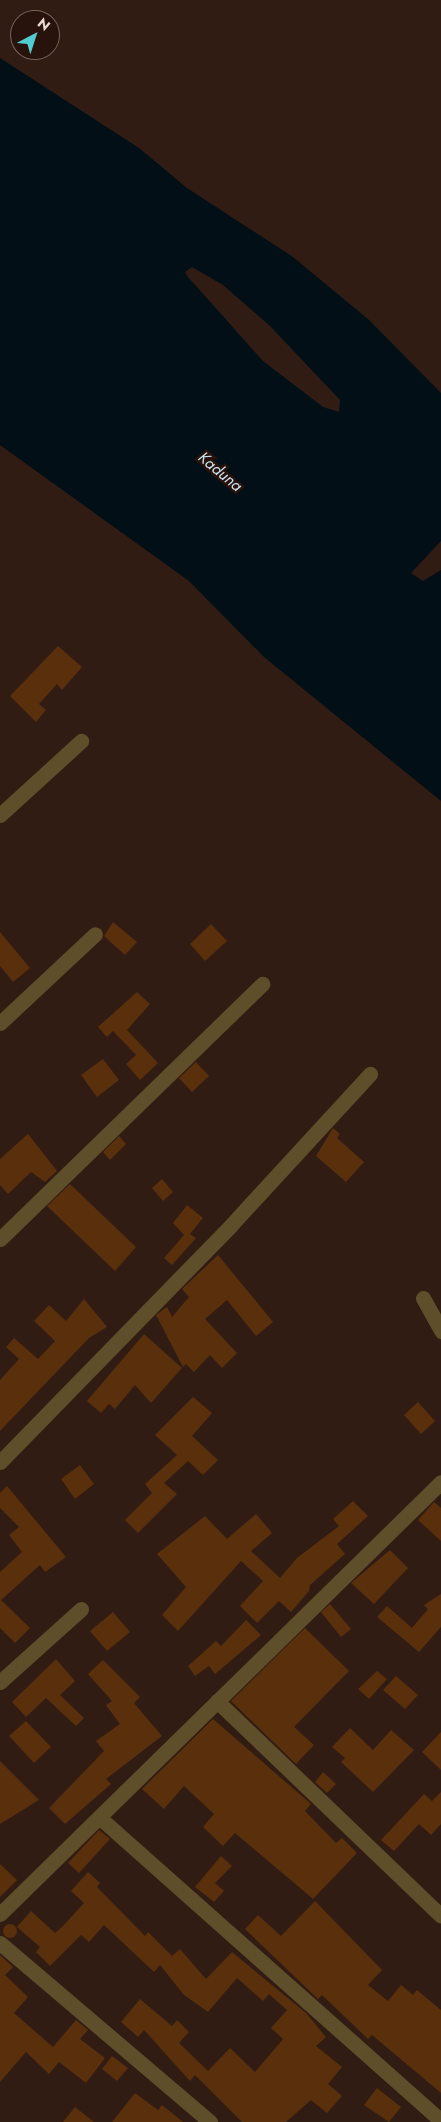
<!DOCTYPE html>
<style>
body{margin:0}
#map{position:relative;width:441px;height:2122px;overflow:hidden;background:#311c14;font-family:Jost,sans-serif}
div>[style]{position:absolute}
[style*='--x']{left:calc(var(--x)*1px);top:calc(var(--y)*1px);width:calc(var(--w)*1px);rotate:calc(var(--a)*1deg)}
.water>*{inset:0;background:#020f16}
.building>*{inset:0;background:#592f0c}
.round{border-radius:50%}
.street>*{height:15px;margin:-7.5px;padding:0 7.5px;transform-origin:7.5px;border-radius:7.5px;background:#5f4e2a}
span{translate:-50% -50%;white-space:nowrap;text-align:center;line-height:1.15;-webkit-text-stroke:5px #27130b;paint-order:stroke}
.water-label{font-size:16px;color:#cce4f1;font-style:italic}
.north{position:absolute;left:10px;top:10px;width:50px;height:50px;box-sizing:border-box;background:#27130b;border:1px solid #75635c;border-radius:50%;rotate:40deg;font-size:14px;font-weight:700;line-height:20px;text-align:center;color:#eadad5}
.north::after{content:'';display:block;margin:auto;width:18px;height:22px;background:#52cdcf;clip-path:polygon(50% 0,100% 100%,50% 72%,0 100%)}
</style>
<div id="map">
<div class="water">
<div style="clip-path:polygon(evenodd,0 58px,139px 148px,187px 188px,293px 257px,369px 320px,441px 393px,441px 541px,411px 573px,423px 581px,441px 570px,441px 801px,264px 657px,189px 581px,0 445px,0 58px,192px 267px,223px 285px,270px 326px,340px 400px,339px 412px,323px 407px,263px 361px,188px 277px,185px 272px,192px 267px)"></div>
</div>
<div class="building">
<div style="clip-path:polygon(58px 646px,82px 667px,62px 690px,57px 684px,39px 704px,46px 710px,36px 722px,10px 696px)"></div>
<div style="clip-path:polygon(113px 922px,137px 942px,125px 955px,104px 936px)"></div>
<div style="clip-path:polygon(211px 924px,227px 941px,205px 961px,190px 944px)"></div>
<div style="clip-path:polygon(0 932px,30px 968px,13px 982px,0 966px)"></div>
<div style="clip-path:polygon(137px 992px,150px 1004px,127px 1030px,158px 1063px,140px 1080px,126px 1064px,136px 1055px,113px 1031px,107px 1037px,98px 1027px)"></div>
<div style="clip-path:polygon(103px 1059px,119px 1080px,97px 1097px,81px 1075px)"></div>
<div style="clip-path:polygon(196px 1062px,209px 1076px,192px 1092px,179px 1078px)"></div>
<div style="clip-path:polygon(333px 1128px,340px 1134px,337px 1138px,364px 1162px,346px 1182px,316px 1156px)"></div>
<div style="clip-path:polygon(28px 1134px,57px 1171px,45px 1182px,31px 1172px,8px 1194px,0 1185px,0 1159px)"></div>
<div style="clip-path:polygon(119px 1136px,126px 1144px,110px 1160px,103px 1152px)"></div>
<div style="clip-path:polygon(162px 1179px,173px 1192px,163px 1201px,152px 1188px)"></div>
<div style="clip-path:polygon(70px 1184px,136px 1247px,115px 1271px,47px 1206px)"></div>
<div style="clip-path:polygon(187px 1205px,203px 1218px,190px 1234px,196px 1238px,172px 1265px,164px 1258px,184px 1235px,173px 1223px)"></div>
<div style="clip-path:polygon(218px 1255px,273px 1322px,256px 1336px,227px 1300px,205px 1319px,237px 1353px,222px 1368px,210px 1355px,194px 1372px,186px 1364px,183px 1367px,156px 1315px,167px 1307px,172px 1317px,189px 1297px,182px 1289px)"></div>
<div style="clip-path:polygon(84px 1299px,107px 1327px,89px 1338px,0 1431px,0 1380px,19px 1359px,6px 1347px,14px 1338px,38px 1359px,55px 1341px,34px 1321px,49px 1305px,66px 1321px)"></div>
<div style="clip-path:polygon(144px 1334px,182px 1368px,151px 1403px,135px 1385px,115px 1409px,109px 1404px,101px 1413px,87px 1401px)"></div>
<div style="clip-path:polygon(193px 1397px,212px 1413px,192px 1436px,218px 1460px,203px 1475px,188px 1461px,164px 1483px,177px 1494px,138px 1533px,125px 1520px,152px 1493px,145px 1484px,177px 1455px,155px 1435px)"></div>
<div style="clip-path:polygon(418px 1402px,435px 1421px,421px 1434px,404px 1415px)"></div>
<div style="clip-path:polygon(80px 1465px,94px 1484px,75px 1499px,61px 1479px)"></div>
<div style="clip-path:polygon(7px 1486px,66px 1557px,45px 1572px,40px 1565px,1px 1600px,30px 1628px,15px 1643px,0 1628px,0 1572px,22px 1552px,9px 1535px,19px 1527px,0 1508px,0 1493px)"></div>
<div style="clip-path:polygon(353px 1501px,368px 1516px,337px 1544px,345px 1554px,310px 1585px,309px 1591px,291px 1612px,279px 1601px,257px 1623px,240px 1606px,263px 1581px,241px 1561px,178px 1631px,162px 1615px,186px 1587px,157px 1554px,205px 1516px,227px 1539px,256px 1514px,272px 1533px,251px 1551px,280px 1578px,297px 1558px,339px 1526px,333px 1519px)"></div>
<div style="clip-path:polygon(434px 1502px,441px 1508px,441px 1541px,418px 1520px)"></div>
<div style="clip-path:polygon(390px 1550px,408px 1568px,374px 1604px,351px 1583px)"></div>
<div style="clip-path:polygon(441px 1594px,441px 1627px,419px 1652px,377px 1617px,387px 1606px,412px 1628px,428px 1609px,424px 1605px)"></div>
<div style="clip-path:polygon(330px 1604px,351px 1629px,341px 1637px,321px 1612px)"></div>
<div style="clip-path:polygon(113px 1612px,130px 1632px,107px 1651px,90px 1631px)"></div>
<div style="clip-path:polygon(246px 1620px,261px 1635px,215px 1674px,209px 1666px,195px 1676px,188px 1666px,216px 1641px,221px 1646px)"></div>
<div style="clip-path:polygon(305px 1628px,349px 1671px,294px 1727px,314px 1745px,296px 1764px,231px 1701px)"></div>
<div style="clip-path:polygon(56px 1659px,75px 1681px,60px 1695px,84px 1718px,76px 1726px,46px 1698px,26px 1717px,12px 1702px)"></div>
<div style="clip-path:polygon(103px 1660px,140px 1697px,134px 1703px,162px 1736px,106px 1779px,111px 1784px,65px 1824px,49px 1808px,104px 1751px,96px 1741px,120px 1724px,106px 1705px,112px 1701px,88px 1674px)"></div>
<div style="clip-path:polygon(377px 1671px,387px 1679px,369px 1699px,358px 1689px)"></div>
<div style="clip-path:polygon(396px 1676px,418px 1695px,405px 1709px,383px 1690px)"></div>
<div style="clip-path:polygon(213px 1719px,311px 1804px,305px 1811px,336px 1843px,342px 1838px,357px 1853px,313px 1899px,235px 1833px,223px 1846px,203px 1827px,214px 1814px,184px 1786px,164px 1809px,142px 1789px)"></div>
<div style="clip-path:polygon(26px 1721px,51px 1747px,34px 1763px,9px 1736px)"></div>
<div style="clip-path:polygon(350px 1728px,373px 1750px,391px 1730px,414px 1750px,373px 1792px,341px 1762px,345px 1758px,332px 1747px)"></div>
<div style="clip-path:polygon(441px 1732px,441px 1770px,422px 1752px)"></div>
<div style="clip-path:polygon(0 1761px,39px 1800px,0 1824px)"></div>
<div style="clip-path:polygon(323px 1772px,336px 1784px,327px 1793px,315px 1782px)"></div>
<div style="clip-path:polygon(441px 1792px,441px 1824px,431px 1835px,419px 1824px,394px 1851px,381px 1840px,424px 1794px,432px 1801px)"></div>
<div style="clip-path:polygon(99px 1830px,110px 1839px,79px 1873px,68px 1863px)"></div>
<div style="clip-path:polygon(221px 1856px,232px 1866px,215px 1883px,224px 1891px,214px 1902px,195px 1887px)"></div>
<div style="clip-path:polygon(0 1864px,17px 1880px,0 1897px)"></div>
<div style="clip-path:polygon(88px 1872px,100px 1883px,97px 1887px,145px 1936px,148px 1932px,172px 1956px,180px 1949px,206px 1979px,232px 1952px,306px 2013px,326px 2037px,316px 2046px,342px 2067px,328px 2084px,342px 2096px,327px 2113px,311px 2100px,286px 2122px,242px 2122px,195px 2075px,190px 2081px,144px 2030px,138px 2037px,121px 2022px,140px 1999px,172px 2026px,177px 2020px,189px 2032px,179px 2043px,208px 2071px,230px 2048px,255px 2072px,283px 2039px,271px 2028px,287px 2010px,269px 1994px,263px 2001px,237px 1978px,208px 2012px,184px 1995px,160px 1965px,154px 1972px,104px 1925px,89px 1942px,81px 1935px,50px 1966px,36px 1952px,40px 1947px,17px 1927px,31px 1911px,55px 1933px,62px 1927px,84px 1903px,71px 1891px)"></div>
<div style="clip-path:polygon(315px 1901px,382px 1970px,368px 1985px,388px 2001px,401px 1985px,413px 1995px,417px 1990px,441px 2010px,441px 2093px,372px 2035px,368px 2039px,322px 1995px,318px 1999px,245px 1929px,258px 1915px,281px 1936px)"></div>
<div class="round" style="left:3px;top:1924px;width:14px;height:14px"></div>
<div style="clip-path:polygon(0 1955px,13px 1967px,5px 1975px,28px 1997px,14px 2013px,53px 2047px,76px 2020px,88px 2030px,80px 2039px,105px 2058px,86px 2083px,59px 2062px,49px 2074px,26px 2052px,0 2082px)"></div>
<div style="clip-path:polygon(112px 2056px,128px 2068px,117px 2081px,102px 2069px)"></div>
<div style="clip-path:polygon(377px 2088px,401px 2107px,389px 2122px,364px 2105px)"></div>
<div style="clip-path:polygon(135px 2093px,158px 2110px,162px 2105px,183px 2122px,112px 2122px)"></div>
<div style="clip-path:polygon(75px 2107px,94px 2122px,63px 2122px)"></div>
</div>
<div class="street">
<div style="--x:0;--y:815;--w:110;--a:-42.4"></div>
<div style="--x:0;--y:1023;--w:130;--a:-43.1"></div>
<div style="--x:0;--y:1239;--w:366;--a:-44.2"></div>
<div style="--x:423;--y:1298;--w:38;--a:61"></div>
<div style="--x:0;--y:1462;--w:332;--a:-45.7"></div>
<div style="--x:232;--y:1224;--w:204;--a:-47.4"></div>
<div style="--x:0;--y:1682;--w:109;--a:-42"></div>
<div style="--x:217;--y:1701;--w:310;--a:43.8"></div>
<div style="--x:99;--y:1817;--w:458;--a:41.6"></div>
<div style="--x:0;--y:1914;--w:617;--a:-44.41"></div>
<div style="--x:0;--y:1943;--w:276;--a:40.4"></div>
</div>
<div class="water-label">
<span style="left:220px;top:472px;rotate:40deg">Kaduna</span>
</div>
<div class="north">N</div>
</div>
